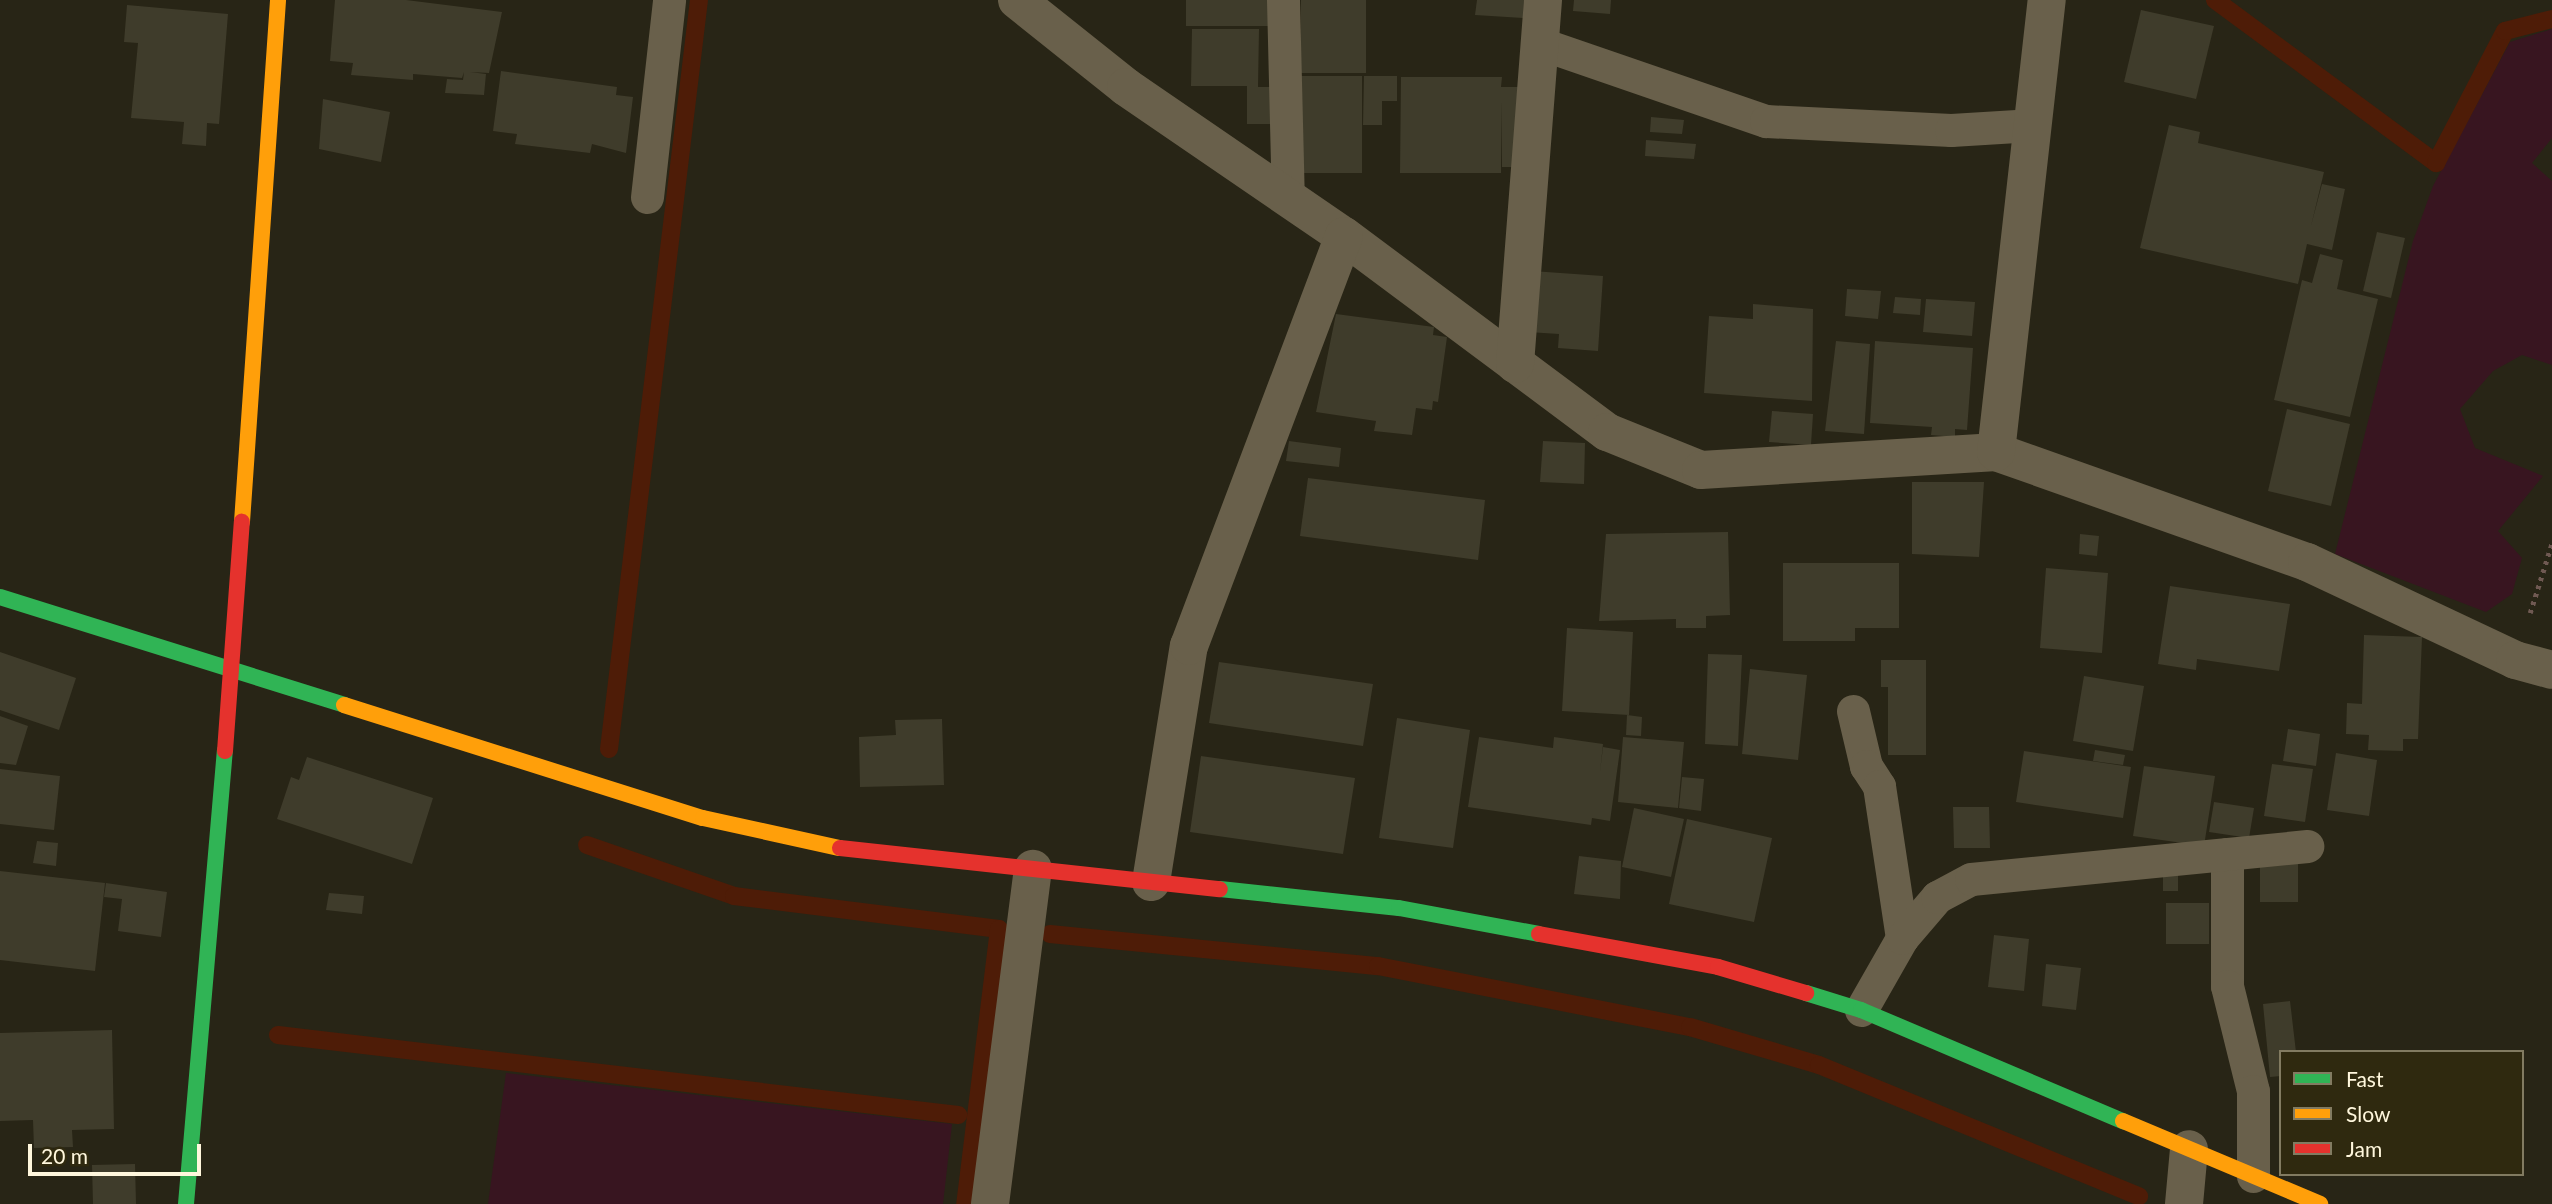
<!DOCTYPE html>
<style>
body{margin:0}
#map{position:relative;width:2552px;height:1204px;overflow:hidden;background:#282516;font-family:Lato,sans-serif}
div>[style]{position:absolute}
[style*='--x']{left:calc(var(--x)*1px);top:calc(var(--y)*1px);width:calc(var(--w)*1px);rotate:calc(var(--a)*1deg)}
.green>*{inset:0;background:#381520}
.stream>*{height:18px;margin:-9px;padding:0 9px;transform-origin:9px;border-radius:9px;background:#4e1c07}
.building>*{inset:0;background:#3f3c2b}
.path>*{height:4.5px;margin-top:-2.25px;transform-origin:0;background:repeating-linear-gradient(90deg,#6f5952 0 3.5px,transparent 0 8.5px)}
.lane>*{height:33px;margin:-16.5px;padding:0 16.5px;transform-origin:16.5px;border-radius:16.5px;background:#69604b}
.street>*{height:38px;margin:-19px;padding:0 19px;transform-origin:19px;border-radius:19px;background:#69604b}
.fast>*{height:16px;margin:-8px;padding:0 8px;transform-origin:8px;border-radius:8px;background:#30b455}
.slow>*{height:16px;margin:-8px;padding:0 8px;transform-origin:8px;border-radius:8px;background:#ff9f0a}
.jam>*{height:16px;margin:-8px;padding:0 8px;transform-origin:8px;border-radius:8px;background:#e5322d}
span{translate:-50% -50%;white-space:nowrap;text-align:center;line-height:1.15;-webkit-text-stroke:5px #2f290f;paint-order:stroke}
.legend{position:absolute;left:2279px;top:1050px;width:245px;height:126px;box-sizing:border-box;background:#2f290f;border:2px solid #827b61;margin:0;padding:9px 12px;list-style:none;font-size:21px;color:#fff7dd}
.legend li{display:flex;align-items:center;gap:14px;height:35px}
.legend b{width:35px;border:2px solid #827b61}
.scale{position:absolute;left:28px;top:1144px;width:173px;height:32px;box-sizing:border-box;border:4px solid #fff7dd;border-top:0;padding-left:9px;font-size:21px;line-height:24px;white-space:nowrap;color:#fff7dd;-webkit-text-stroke:5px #2f290f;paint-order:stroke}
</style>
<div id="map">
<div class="green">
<div style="clip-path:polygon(2552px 29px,2552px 138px,2532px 163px,2552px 181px,2552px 365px,2522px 355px,2493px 371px,2460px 409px,2475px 448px,2543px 476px,2498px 531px,2522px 558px,2512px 594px,2486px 612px,2335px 554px,2413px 241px,2433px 186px,2510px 42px)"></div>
<div style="clip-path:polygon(506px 1073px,952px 1124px,943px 1204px,488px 1204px)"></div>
</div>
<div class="stream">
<div style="--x:2215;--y:0;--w:275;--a:36.4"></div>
<div style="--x:2436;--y:163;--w:149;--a:-62.4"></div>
<div style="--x:2505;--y:31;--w:49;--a:-14.3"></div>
<div style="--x:609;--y:749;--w:754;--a:-83.15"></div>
<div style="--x:587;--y:845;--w:156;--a:19.1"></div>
<div style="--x:734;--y:896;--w:267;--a:7.1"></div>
<div style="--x:999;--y:929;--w:277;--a:97"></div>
<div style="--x:1050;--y:934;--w:330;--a:5.6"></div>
<div style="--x:1378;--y:966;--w:318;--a:11.1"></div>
<div style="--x:1690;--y:1027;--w:134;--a:16.4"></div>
<div style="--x:1819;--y:1065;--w:346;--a:22.3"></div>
<div style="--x:278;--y:1035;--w:685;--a:6.71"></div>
</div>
<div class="building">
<div style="clip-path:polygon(335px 0,406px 0,502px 12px,489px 73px,470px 72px,486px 74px,484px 95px,445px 93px,447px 79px,463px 80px,464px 72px,462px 78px,413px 74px,413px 80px,351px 75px,353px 63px,330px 61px)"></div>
<div style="clip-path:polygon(1186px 0,1270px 0,1270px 26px,1186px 26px)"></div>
<div style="clip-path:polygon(1301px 0,1366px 0,1366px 73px,1301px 73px)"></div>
<div style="clip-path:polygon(1477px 0,1524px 0,1523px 18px,1475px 15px)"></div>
<div style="clip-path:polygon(1574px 0,1611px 0,1610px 14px,1573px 11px)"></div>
<div style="clip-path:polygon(127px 5px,228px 14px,219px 124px,207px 123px,206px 146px,182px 144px,184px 122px,131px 118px,138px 43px,124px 42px)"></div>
<div style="clip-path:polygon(2141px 10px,2214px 26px,2196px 99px,2124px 82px)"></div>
<div style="clip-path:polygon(1192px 29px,1259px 29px,1258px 87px,1273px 87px,1273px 124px,1247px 124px,1247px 86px,1191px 86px)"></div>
<div style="clip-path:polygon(501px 71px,617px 87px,616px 95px,633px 97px,626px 153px,592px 144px,590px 153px,515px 144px,517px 134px,493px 131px)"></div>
<div style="clip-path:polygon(1298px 76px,1362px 76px,1362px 173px,1298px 173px)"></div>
<div style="clip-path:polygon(1364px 76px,1397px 76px,1397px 101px,1382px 101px,1382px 125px,1363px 125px)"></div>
<div style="clip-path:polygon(1401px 77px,1502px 77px,1501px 87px,1519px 87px,1513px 167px,1502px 167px,1501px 101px,1501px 173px,1400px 173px)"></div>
<div style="clip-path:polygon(323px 99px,390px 112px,381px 162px,319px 149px)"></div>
<div style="clip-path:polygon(1651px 117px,1684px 120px,1682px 134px,1650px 132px)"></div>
<div style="clip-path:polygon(2169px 125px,2200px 132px,2198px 143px,2324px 172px,2311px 226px,2322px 184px,2345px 189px,2332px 250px,2307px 244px,2298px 284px,2140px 248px)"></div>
<div style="clip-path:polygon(1646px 140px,1696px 144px,1694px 159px,1645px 156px)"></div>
<div style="clip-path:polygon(2377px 232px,2405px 238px,2391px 298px,2363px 291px)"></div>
<div style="clip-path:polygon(2320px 254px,2343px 260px,2337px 289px,2378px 299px,2350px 417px,2274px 400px,2302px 280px,2312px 283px)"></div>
<div style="clip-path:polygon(1532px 271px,1603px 276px,1598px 351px,1558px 348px,1559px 334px,1528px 332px)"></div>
<div style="clip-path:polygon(1847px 289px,1881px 291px,1878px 319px,1845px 316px)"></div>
<div style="clip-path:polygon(1895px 297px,1921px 299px,1920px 315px,1893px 313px)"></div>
<div style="clip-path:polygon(1926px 299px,1975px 302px,1972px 336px,1923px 332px)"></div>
<div style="clip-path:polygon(1753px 304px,1813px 309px,1812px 401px,1704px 393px,1709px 316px,1753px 319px)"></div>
<div style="clip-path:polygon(1336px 314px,1434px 327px,1433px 335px,1447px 337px,1438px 402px,1433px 401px,1432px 410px,1416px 408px,1412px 435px,1374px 431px,1376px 421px,1316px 412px)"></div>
<div style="clip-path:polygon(1836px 341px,1870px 344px,1864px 434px,1825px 431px)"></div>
<div style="clip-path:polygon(1875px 341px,1973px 348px,1967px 430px,1955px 429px,1955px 437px,1931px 435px,1932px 427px,1870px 423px)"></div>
<div style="clip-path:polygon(2287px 409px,2350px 424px,2331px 506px,2268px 491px)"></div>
<div style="clip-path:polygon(1772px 411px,1813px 414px,1811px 445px,1769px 442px)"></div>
<div style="clip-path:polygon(1289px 441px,1341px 448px,1339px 467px,1286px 461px)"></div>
<div style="clip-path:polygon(1543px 441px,1585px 443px,1584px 484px,1540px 482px)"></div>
<div style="clip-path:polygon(1308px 478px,1485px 500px,1478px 560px,1300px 536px)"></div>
<div style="clip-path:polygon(1912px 482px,1984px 482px,1979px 557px,1912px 554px)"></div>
<div style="clip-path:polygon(1728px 532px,1730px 615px,1706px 616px,1706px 628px,1676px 628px,1676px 619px,1599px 621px,1606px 534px)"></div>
<div style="clip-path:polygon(2080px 534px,2099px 536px,2097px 556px,2079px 554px)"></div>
<div style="clip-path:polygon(1783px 563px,1899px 563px,1899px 628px,1855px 628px,1855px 641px,1783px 641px)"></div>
<div style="clip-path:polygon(2046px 568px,2108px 573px,2102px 653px,2040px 648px)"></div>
<div style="clip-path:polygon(2170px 586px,2290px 604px,2279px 671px,2197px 659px,2196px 670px,2158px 664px)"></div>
<div style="clip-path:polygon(1567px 628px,1633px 632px,1629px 715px,1562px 711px)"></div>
<div style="clip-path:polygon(2364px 635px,2422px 637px,2418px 739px,2403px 739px,2403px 751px,2368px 750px,2369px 735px,2346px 734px,2347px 703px,2362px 704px)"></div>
<div style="clip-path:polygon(0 652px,76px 678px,59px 730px,0 710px)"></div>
<div style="clip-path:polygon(1708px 654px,1742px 655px,1738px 746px,1705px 744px)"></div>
<div style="clip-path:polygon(1881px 660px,1926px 660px,1926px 755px,1888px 755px,1888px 687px,1881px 687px)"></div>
<div style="clip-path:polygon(1219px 662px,1373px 684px,1363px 746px,1209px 723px)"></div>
<div style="clip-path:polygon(1750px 669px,1807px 675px,1798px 760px,1742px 754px)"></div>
<div style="clip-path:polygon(2084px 676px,2144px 686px,2133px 751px,2073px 741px)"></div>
<div style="clip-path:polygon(1627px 715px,1642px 717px,1641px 736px,1626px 735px)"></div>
<div style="clip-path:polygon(0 716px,28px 726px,16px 765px,0 763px)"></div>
<div style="clip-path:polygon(1397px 718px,1470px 730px,1453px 848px,1379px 838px)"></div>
<div style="clip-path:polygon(942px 719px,944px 785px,860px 787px,859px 737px,896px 735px,895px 720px)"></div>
<div style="clip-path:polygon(2288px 729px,2320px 734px,2316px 766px,2283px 761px)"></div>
<div style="clip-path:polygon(1479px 737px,1553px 748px,1554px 737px,1603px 744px,1600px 772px,1603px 747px,1620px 750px,1610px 821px,1592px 818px,1591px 825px,1468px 807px)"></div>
<div style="clip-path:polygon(1623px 737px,1684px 742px,1678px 808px,1618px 802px)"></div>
<div style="clip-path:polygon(2095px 750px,2125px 755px,2123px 765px,2093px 761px)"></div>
<div style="clip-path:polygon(2024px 751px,2131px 767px,2123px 818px,2016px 802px)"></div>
<div style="clip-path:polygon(2336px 753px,2377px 760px,2369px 816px,2327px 810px)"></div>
<div style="clip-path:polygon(1201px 756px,1355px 778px,1343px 854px,1190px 832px)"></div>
<div style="clip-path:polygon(307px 757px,433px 798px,412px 864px,277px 819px,291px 777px,299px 780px)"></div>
<div style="clip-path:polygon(2272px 764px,2313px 769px,2305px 822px,2264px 816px)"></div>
<div style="clip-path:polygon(2144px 766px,2215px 776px,2204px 846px,2133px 836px)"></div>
<div style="clip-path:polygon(0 769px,60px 776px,54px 830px,0 824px)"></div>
<div style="clip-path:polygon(1682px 777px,1704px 779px,1701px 811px,1679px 808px)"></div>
<div style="clip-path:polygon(2214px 802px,2254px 808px,2249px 838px,2209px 832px)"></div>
<div style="clip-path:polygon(1953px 807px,1989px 807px,1990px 848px,1954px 848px)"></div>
<div style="clip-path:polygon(1634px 808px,1684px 819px,1671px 877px,1622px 867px)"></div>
<div style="clip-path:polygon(1687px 819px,1772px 838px,1754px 922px,1669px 904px)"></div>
<div style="clip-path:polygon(37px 841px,58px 843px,56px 866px,33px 863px)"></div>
<div style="clip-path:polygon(1579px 856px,1621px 861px,1620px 899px,1574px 894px)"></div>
<div style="clip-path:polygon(2260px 863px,2298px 863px,2298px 902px,2260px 902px)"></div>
<div style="clip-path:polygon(2163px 867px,2178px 867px,2178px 891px,2163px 891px)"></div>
<div style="clip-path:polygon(0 871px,105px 883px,95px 971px,0 960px)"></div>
<div style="clip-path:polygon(106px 883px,167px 892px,161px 937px,118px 931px,122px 899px,104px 897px)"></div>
<div style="clip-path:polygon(329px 893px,364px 896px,362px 914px,326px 910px)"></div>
<div style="clip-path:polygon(2166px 903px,2209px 903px,2209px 944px,2166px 944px)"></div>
<div style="clip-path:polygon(1994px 935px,2029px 939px,2024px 991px,1988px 987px)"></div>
<div style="clip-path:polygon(2046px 964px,2081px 968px,2076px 1010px,2042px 1006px)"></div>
<div style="clip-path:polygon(2290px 1001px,2296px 1052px,2281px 1052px,2281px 1076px,2270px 1077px,2263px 1004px)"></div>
<div style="clip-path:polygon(112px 1030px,114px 1129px,72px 1130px,73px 1147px,34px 1148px,33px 1120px,0 1121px,0 1033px)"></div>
<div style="clip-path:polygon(135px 1164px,136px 1204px,93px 1204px,92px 1165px)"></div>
</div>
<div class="path">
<div style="--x:2530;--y:613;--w:73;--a:-72.6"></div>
</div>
<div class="lane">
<div style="--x:1283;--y:0;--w:198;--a:88.6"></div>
<div style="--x:1539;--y:43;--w:240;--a:19"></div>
<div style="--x:1766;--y:121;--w:185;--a:2.8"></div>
<div style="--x:1951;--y:130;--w:82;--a:-3.5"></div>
<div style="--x:647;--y:197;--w:198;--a:-83.6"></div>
<div style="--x:1853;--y:711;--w:57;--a:76.7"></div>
<div style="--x:1866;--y:766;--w:24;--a:57"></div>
<div style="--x:1879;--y:786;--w:154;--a:81.4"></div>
<div style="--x:2227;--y:854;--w:132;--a:90"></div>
<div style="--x:2227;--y:986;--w:108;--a:76.1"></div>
<div style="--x:2253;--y:1091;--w:85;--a:90"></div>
<div style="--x:1861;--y:1010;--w:83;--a:-60.3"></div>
<div style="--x:1902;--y:938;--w:54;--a:-49.5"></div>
<div style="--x:1937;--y:897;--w:38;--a:-28"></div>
<div style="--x:1971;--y:879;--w:338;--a:-5.6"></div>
</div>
<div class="street">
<div style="--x:1017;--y:0;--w:139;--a:38.6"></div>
<div style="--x:1126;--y:87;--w:264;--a:34.4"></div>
<div style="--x:1344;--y:236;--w:328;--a:36.7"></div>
<div style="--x:1607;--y:432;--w:101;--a:22"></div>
<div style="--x:1701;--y:470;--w:296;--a:-3.5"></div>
<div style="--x:1996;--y:452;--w:330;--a:19.5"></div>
<div style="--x:2307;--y:562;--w:230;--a:25.2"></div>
<div style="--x:2515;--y:660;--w:38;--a:15"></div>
<div style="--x:1515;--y:364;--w:365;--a:-85.6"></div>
<div style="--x:1996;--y:452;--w:455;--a:-83.6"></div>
<div style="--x:1151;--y:882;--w:239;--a:-80.9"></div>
<div style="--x:1189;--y:646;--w:438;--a:-69.3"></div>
<div style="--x:990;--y:1204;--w:338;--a:-82.7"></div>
<div style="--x:2184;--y:1204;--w:55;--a:-84.8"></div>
</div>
<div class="fast">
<div style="--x:0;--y:597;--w:361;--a:17.4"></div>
<div style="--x:1220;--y:889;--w:180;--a:6.1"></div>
<div style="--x:1399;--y:908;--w:142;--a:10.5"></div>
<div style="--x:1806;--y:993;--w:58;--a:17.2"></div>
<div style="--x:1861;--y:1010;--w:285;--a:23"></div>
<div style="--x:186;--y:1204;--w:455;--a:-85.1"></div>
</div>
<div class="slow">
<div style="--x:242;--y:522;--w:523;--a:-86.05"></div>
<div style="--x:344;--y:705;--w:376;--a:17.5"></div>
<div style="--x:703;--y:818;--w:140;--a:12.4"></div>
<div style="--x:2123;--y:1121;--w:214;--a:22.8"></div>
</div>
<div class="jam">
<div style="--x:225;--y:751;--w:230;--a:-85.8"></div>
<div style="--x:840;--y:848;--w:382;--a:6.2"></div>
<div style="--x:1539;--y:934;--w:182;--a:10.4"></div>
<div style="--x:1718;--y:967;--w:92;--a:16.5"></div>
</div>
<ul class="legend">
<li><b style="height:9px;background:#30b455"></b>Fast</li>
<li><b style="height:9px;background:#ff9f0a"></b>Slow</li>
<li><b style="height:9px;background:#e5322d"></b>Jam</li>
</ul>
<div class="scale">20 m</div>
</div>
